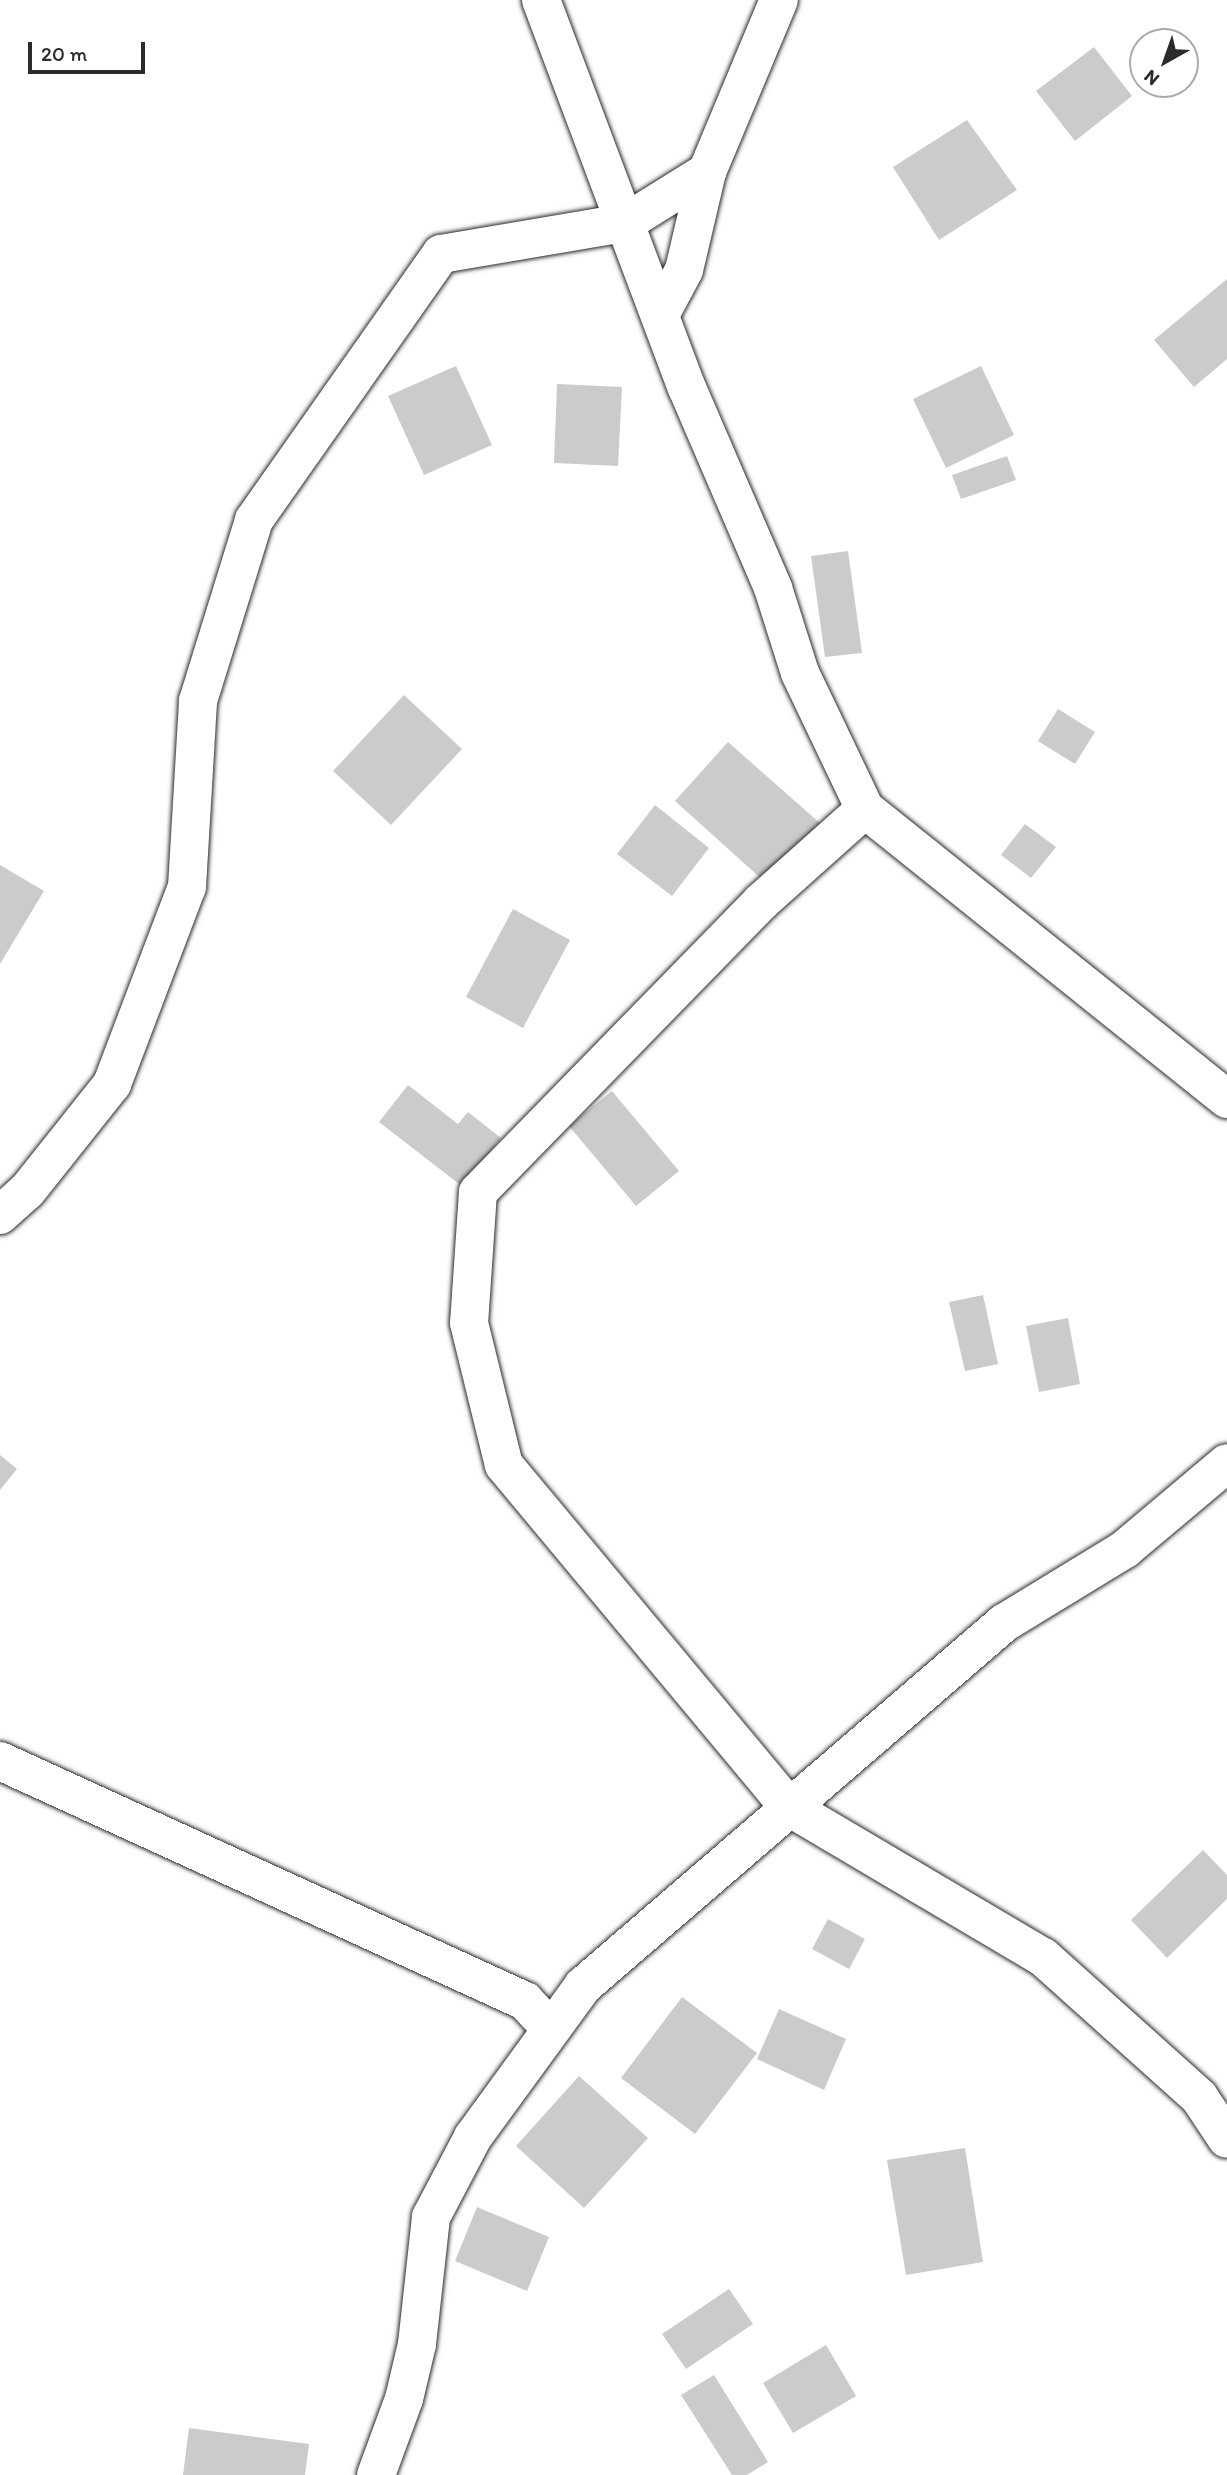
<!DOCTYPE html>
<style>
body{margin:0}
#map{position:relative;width:1227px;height:2475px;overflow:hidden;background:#fff;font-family:Itim,sans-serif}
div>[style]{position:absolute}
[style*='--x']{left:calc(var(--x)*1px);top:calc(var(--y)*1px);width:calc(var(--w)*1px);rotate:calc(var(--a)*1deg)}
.building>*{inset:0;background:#cbcbcb}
.roads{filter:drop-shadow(0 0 2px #2b2b2b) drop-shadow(0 0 2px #2b2b2b)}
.minor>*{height:38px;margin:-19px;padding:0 19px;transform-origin:19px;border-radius:19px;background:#fff}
span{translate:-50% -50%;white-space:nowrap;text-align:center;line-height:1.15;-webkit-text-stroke:6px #fff;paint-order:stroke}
.north{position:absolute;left:1129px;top:28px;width:70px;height:70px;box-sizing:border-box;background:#fff;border:2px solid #aaa;border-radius:50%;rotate:220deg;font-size:19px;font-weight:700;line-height:28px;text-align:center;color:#2b2b2b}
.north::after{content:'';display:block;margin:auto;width:24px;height:32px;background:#2b2b2b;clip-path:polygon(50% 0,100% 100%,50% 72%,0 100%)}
.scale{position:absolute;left:28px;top:42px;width:117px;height:32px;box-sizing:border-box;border:4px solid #2b2b2b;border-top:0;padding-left:9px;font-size:21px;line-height:24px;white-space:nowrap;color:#2b2b2b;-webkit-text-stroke:5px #fff;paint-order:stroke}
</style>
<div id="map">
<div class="building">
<div style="clip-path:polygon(1094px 47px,1132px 96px,1075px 141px,1036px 91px)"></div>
<div style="clip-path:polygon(967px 120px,1017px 190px,939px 240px,893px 167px)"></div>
<div style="clip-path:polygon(1227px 279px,1227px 359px,1194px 387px,1154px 340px)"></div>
<div style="clip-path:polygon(456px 366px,492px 445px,424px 475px,388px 396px)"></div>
<div style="clip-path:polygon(981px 366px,1014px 435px,946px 468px,913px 399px)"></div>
<div style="clip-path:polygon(557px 384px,622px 387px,618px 466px,554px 463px)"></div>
<div style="clip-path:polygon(1007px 456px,1016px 480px,961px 499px,952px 475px)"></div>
<div style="clip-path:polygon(848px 551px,862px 653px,825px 657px,811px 556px)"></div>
<div style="clip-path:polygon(404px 695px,462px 749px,391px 825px,333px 771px)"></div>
<div style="clip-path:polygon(1058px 709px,1095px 732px,1075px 764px,1038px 741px)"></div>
<div style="clip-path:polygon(728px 742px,821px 824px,767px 884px,675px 801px)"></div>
<div style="clip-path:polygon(655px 805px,709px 848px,672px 896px,617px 854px)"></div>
<div style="clip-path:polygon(1025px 824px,1056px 847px,1031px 878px,1001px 855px)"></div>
<div style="clip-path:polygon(0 865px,44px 891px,0 964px)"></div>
<div style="clip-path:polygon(513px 909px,570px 940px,523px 1028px,466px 997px)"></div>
<div style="clip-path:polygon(408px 1085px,458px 1124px,468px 1112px,501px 1138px,463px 1187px,379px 1122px)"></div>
<div style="clip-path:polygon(612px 1091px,679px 1171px,636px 1206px,569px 1126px)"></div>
<div style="clip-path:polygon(983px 1295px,998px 1364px,965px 1371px,949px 1302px)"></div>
<div style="clip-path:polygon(1068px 1318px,1080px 1384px,1039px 1392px,1026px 1326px)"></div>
<div style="clip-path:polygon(0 1455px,17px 1469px,0 1490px)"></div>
<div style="clip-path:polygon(1203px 1850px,1227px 1875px,1227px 1899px,1167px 1958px,1131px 1920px)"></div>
<div style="clip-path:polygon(828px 1919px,865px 1939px,849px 1969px,812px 1949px)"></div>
<div style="clip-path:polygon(682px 1997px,757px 2053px,695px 2134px,621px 2078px)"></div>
<div style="clip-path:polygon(779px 2009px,846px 2039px,824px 2090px,757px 2059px)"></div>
<div style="clip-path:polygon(579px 2076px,648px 2138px,584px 2208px,516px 2146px)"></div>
<div style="clip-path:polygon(965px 2148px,983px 2262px,906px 2275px,887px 2160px)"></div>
<div style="clip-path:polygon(477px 2207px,549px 2237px,527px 2291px,455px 2261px)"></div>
<div style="clip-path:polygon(729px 2289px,753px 2324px,686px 2369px,662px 2334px)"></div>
<div style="clip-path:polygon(826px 2345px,856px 2396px,793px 2433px,763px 2383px)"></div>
<div style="clip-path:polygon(714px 2375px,768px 2462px,747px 2475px,732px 2475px,681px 2395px)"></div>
<div style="clip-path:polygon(189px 2428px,309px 2444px,305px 2475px,183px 2475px)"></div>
</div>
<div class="roads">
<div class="minor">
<div style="--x:541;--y:0;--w:415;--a:69.4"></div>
<div style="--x:687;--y:388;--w:218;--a:66.7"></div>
<div style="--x:773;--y:588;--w:89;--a:72.4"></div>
<div style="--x:800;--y:673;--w:151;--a:64.5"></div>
<div style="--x:865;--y:809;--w:464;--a:38.7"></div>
<div style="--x:660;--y:315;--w:51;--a:-61.9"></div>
<div style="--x:684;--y:270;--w:101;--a:-76.8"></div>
<div style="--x:707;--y:172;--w:186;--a:-67.3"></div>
<div style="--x:865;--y:809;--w:140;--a:138.2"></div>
<div style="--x:761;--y:902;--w:405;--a:134.3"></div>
<div style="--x:478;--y:1192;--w:131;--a:93.9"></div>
<div style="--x:469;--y:1323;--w:146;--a:76.2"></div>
<div style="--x:504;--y:1465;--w:445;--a:50.2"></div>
<div style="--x:789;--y:1807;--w:295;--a:30.6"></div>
<div style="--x:1043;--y:1957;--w:210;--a:41.9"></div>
<div style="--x:1199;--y:2097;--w:50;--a:56.3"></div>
<div style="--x:0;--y:1215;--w:36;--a:-42"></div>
<div style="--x:27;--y:1191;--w:137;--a:-51.5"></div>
<div style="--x:112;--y:1084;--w:211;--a:-69.2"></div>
<div style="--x:187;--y:887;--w:186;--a:-86.6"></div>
<div style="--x:198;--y:701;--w:189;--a:-72.8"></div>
<div style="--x:254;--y:520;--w:325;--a:-54.9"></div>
<div style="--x:441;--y:254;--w:187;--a:-9.6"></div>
<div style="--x:625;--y:223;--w:97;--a:-31.9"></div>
<div style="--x:0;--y:1761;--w:577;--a:24.57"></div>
<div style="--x:525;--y:2001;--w:37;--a:47"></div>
<div style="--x:376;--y:2475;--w:81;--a:-69.8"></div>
<div style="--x:404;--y:2399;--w:57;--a:-76.7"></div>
<div style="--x:417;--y:2344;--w:128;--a:-83.7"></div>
<div style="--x:431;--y:2217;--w:90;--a:-62.3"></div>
<div style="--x:473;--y:2137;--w:187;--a:-53.9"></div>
<div style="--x:583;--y:1986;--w:556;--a:-40.77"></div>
<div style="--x:1004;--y:1623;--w:142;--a:-31.4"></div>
<div style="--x:1125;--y:1549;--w:133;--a:-40.1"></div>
</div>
</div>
<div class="north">N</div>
<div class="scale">20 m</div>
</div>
